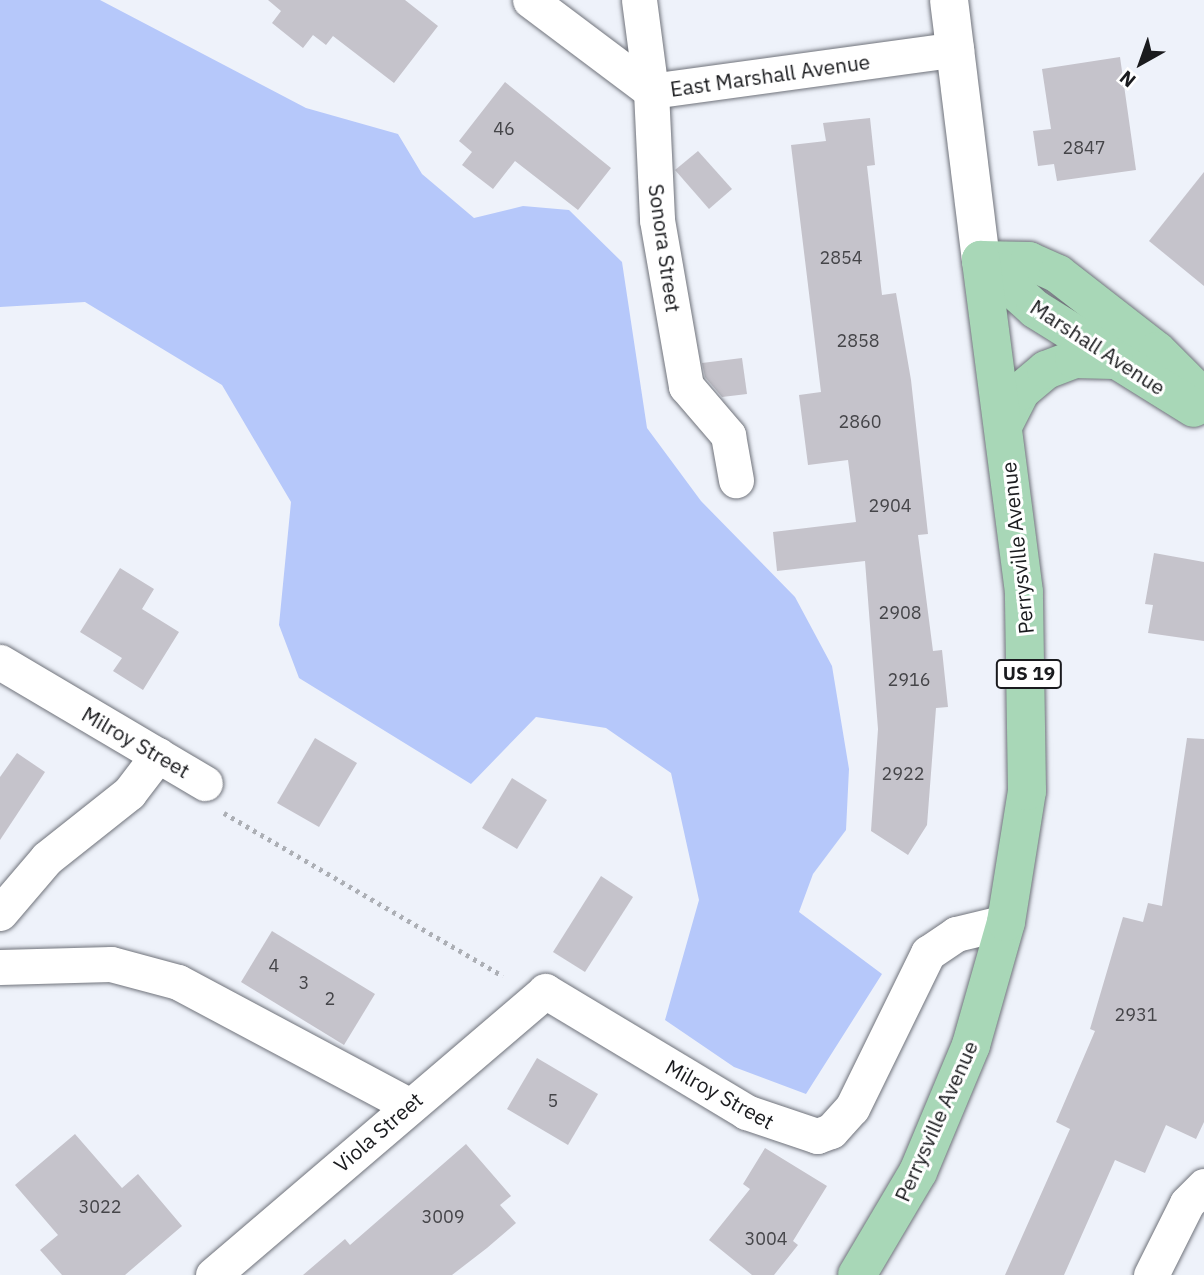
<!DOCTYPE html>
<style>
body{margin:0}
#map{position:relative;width:1204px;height:1275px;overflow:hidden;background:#eef2fa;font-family:"IBM Plex Sans",sans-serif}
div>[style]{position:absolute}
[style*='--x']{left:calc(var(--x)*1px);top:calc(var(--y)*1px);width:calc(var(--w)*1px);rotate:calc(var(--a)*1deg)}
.green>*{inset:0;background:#b6c8fa}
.building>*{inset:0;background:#c5c3cb}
.path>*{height:4.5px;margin-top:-2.25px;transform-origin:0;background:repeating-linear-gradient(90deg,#acafb5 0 3.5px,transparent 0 8.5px)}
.roads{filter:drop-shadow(0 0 2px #70737b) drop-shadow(0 0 2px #70737b)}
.street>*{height:35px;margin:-17.5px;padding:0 17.5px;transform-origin:17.5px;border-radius:17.5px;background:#fff}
.secondary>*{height:38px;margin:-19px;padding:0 19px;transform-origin:19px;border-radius:19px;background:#fff}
.primary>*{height:38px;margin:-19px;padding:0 19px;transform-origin:19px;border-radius:19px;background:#a8d7b7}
span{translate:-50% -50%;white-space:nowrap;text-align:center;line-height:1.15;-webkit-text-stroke:6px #fff;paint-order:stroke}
.number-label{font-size:18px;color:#454549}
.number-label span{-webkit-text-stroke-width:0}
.shield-label span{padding:2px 5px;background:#fff;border:2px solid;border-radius:5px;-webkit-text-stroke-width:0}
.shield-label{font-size:19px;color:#1a1b1e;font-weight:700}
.street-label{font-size:21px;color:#1a1b1e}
.north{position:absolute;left:1106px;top:28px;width:70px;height:70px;-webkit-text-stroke:5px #fff;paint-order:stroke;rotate:220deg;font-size:19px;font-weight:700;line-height:28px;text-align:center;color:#1a1b1e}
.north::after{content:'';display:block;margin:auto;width:24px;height:32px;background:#1a1b1e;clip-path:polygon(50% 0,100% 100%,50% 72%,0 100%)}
</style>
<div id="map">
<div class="green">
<div style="clip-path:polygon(0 0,100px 0,306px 108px,398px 134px,422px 174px,474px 218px,523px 206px,569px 210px,622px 262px,647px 428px,701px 501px,795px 597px,832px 666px,849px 769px,846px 830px,813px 874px,799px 912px,882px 974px,806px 1094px,734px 1067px,665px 1020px,699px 900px,671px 773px,606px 728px,536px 717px,471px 784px,299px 678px,279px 625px,291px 502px,222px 385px,85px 302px,0 307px)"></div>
</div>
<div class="building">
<div style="clip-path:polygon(268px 0,405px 0,438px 26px,394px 83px,333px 36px,326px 45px,313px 35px,303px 48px,272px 23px,281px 11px)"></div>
<div style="clip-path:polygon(1120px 57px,1136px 170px,1057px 181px,1054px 164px,1038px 166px,1033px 131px,1051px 129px,1042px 69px)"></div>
<div style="clip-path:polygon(505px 82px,611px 168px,578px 210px,515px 161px,493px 189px,462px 165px,472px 152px,459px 141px)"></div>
<div style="clip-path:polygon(870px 118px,875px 165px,867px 166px,882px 295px,896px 293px,911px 380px,928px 534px,918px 535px,933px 651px,942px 650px,948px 707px,936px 708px,927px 825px,908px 855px,871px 831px,878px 729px,865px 561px,777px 571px,773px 532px,856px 522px,848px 460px,808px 465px,799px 395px,821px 392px,791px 145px,826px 141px,823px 123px)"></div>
<div style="clip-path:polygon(698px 151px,732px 189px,709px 209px,675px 170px)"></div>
<div style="clip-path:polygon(1204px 172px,1204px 286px,1149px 241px)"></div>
<div style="clip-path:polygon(742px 358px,747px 394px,722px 397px,705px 377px,702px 363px)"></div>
<div style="clip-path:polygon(1154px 553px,1204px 562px,1204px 641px,1148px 633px,1153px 605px,1145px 604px)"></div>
<div style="clip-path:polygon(120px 568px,154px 589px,142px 609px,179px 632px,143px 690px,113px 671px,122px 658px,80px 632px)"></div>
<div style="clip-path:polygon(315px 738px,357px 763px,319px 827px,277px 803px)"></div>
<div style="clip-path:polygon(1187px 738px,1204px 739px,1204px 1122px,1196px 1139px,1166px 1125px,1145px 1173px,1115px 1160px,1064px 1275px,1005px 1275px,1070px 1129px,1056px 1122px,1095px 1031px,1090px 1029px,1123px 917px,1143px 922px,1148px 903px,1162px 906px)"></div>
<div style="clip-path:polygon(17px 753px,45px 772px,0 840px,0 777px)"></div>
<div style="clip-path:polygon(512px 778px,547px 800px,517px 849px,482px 828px)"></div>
<div style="clip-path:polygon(601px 876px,633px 897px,585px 972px,553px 952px)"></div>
<div style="clip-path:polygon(272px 931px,375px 994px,344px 1045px,241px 982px)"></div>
<div style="clip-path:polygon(537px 1058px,598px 1094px,568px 1145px,507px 1109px)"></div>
<div style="clip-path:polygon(75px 1134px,122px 1188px,138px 1174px,182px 1226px,125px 1275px,62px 1275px,40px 1250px,58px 1235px,15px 1185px)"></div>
<div style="clip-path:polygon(466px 1144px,511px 1196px,500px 1205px,516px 1223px,487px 1248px,452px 1275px,303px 1275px,345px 1239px,350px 1245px)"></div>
<div style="clip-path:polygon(765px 1148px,827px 1186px,793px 1241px,798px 1245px,774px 1275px,752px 1275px,709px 1240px,750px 1189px,743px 1184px)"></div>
</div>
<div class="path">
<div style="--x:224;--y:813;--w:323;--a:30.3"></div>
</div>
<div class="roads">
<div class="street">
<div style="--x:530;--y:0;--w:151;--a:36.9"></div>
<div style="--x:651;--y:91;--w:308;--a:-7.8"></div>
<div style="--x:639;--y:0;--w:92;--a:82.5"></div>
<div style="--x:651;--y:91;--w:129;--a:87.3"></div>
<div style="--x:657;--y:220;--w:169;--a:80.1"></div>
<div style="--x:686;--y:386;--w:65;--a:49.4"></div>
<div style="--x:728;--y:435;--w:46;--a:79.9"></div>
<div style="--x:0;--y:662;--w:238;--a:30.6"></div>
<div style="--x:0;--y:913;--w:72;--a:-49.5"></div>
<div style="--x:47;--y:858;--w:105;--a:-38.4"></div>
<div style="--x:129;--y:793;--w:48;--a:-52.7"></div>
<div style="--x:0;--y:967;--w:111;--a:-1.5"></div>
<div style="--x:111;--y:964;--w:69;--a:15"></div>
<div style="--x:178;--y:982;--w:261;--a:28.1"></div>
<div style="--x:213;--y:1275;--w:437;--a:-40.5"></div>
<div style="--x:545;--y:991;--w:235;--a:31"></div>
<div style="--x:746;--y:1112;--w:75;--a:18.7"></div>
<div style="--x:817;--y:1136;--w:15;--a:-20"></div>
<div style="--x:831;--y:1131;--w:31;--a:-48"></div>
<div style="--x:852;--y:1108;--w:173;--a:-63.9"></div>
<div style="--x:928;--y:953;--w:34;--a:-34"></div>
<div style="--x:956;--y:934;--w:51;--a:-13.5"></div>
<div style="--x:1151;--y:1275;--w:80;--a:-63.4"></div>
<div style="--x:1187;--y:1203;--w:24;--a:-45"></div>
</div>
<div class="secondary">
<div style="--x:949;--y:0;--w:262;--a:83"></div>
</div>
<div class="primary">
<div style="--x:981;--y:260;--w:48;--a:1.2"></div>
<div style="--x:1029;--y:261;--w:32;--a:24"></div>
<div style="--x:1058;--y:274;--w:125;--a:37.9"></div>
<div style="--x:1157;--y:351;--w:66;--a:45"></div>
<div style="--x:981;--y:260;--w:73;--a:42.2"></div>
<div style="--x:1035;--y:309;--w:187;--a:31.9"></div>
<div style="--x:1003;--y:426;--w:39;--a:-63"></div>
<div style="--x:1021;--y:391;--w:33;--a:-40"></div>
<div style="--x:1046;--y:370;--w:30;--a:-21"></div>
<div style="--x:1074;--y:359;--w:40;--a:1.4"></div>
<div style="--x:857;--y:1275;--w:120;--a:-59.4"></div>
<div style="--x:918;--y:1172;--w:138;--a:-67.3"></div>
<div style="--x:971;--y:1045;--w:128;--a:-74.1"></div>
<div style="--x:1006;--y:922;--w:133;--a:-80.9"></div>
<div style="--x:1027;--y:791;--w:199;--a:-90.9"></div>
<div style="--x:1024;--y:592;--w:335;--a:-97.4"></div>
</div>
</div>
<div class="number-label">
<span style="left:504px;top:129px">46</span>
<span style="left:1084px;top:148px">2847</span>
<span style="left:841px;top:258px">2854</span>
<span style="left:858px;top:341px">2858</span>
<span style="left:860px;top:422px">2860</span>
<span style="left:890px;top:506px">2904</span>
<span style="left:900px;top:613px">2908</span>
<span style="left:909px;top:680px">2916</span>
<span style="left:903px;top:774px">2922</span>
<span style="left:274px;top:966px">4</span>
<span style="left:304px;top:983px">3</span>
<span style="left:330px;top:999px">2</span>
<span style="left:1136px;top:1015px">2931</span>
<span style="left:553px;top:1101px">5</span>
<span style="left:100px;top:1207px">3022</span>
<span style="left:443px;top:1217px">3009</span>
<span style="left:766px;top:1239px">3004</span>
</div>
<div class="shield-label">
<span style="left:1029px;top:674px">US 19</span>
</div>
<div class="street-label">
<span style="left:770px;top:75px;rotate:-8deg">East Marshall Avenue</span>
<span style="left:665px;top:248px;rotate:82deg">Sonora Street</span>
<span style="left:1098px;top:347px;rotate:33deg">Marshall Avenue</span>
<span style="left:1017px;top:548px;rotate:-96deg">Perrysville Avenue</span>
<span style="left:136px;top:742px;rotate:30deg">Milroy Street</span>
<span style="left:720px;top:1094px;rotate:29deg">Milroy Street</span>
<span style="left:936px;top:1121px;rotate:-66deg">Perrysville Avenue</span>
<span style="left:378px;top:1132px;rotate:-41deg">Viola Street</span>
</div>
<div class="north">N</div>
</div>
